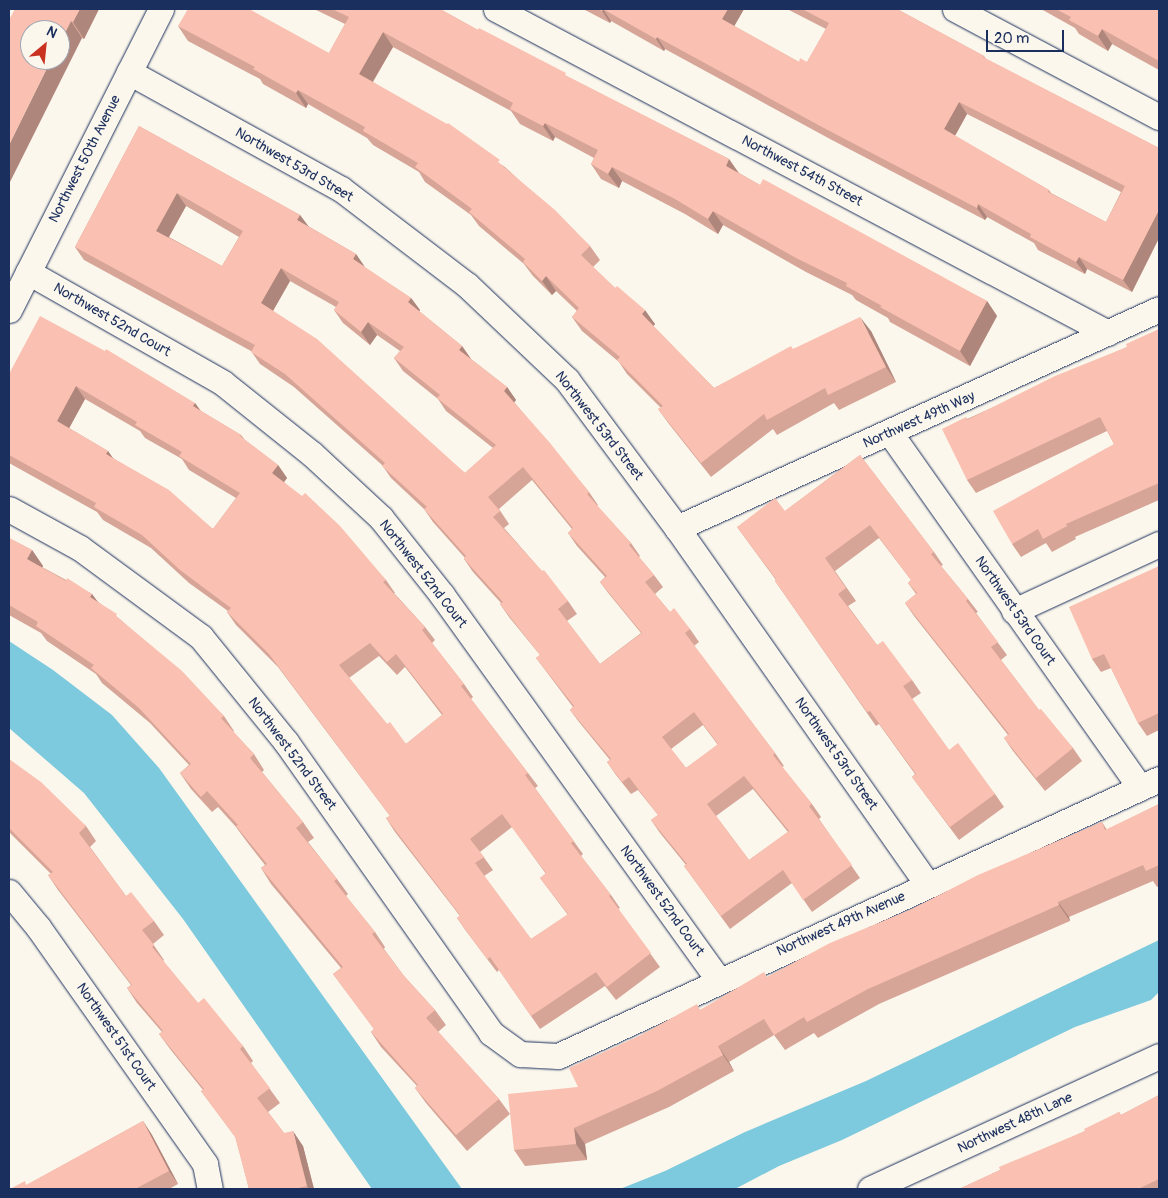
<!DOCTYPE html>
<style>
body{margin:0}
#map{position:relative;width:1168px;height:1198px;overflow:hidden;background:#fbf7ec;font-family:Pangolin,sans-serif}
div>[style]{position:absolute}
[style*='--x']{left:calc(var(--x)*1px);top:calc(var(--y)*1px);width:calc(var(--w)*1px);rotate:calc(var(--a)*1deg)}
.water>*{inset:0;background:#7dc9dd}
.roads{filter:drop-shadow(0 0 1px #1b2f5e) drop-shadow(0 0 1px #1b2f5e)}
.minor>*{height:25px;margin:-12.5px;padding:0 12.5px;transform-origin:12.5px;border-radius:12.5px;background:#fbf7ec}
.wall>*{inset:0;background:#d7a598}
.shaded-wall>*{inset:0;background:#af867c}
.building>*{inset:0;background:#fac0b1}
span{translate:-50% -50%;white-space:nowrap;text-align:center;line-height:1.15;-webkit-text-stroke:4.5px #fbf7ec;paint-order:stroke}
.street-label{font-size:14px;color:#1b2f5e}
.frame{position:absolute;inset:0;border:10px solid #1b2f5e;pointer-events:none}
.north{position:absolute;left:20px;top:20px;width:50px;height:50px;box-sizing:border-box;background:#fbf7ec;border:1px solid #a1a7b3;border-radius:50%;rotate:28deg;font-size:14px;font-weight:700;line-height:20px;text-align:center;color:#1b2f5e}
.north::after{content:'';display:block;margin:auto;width:18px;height:22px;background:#c8321e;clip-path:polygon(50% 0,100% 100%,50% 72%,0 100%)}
.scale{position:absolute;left:986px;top:30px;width:78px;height:22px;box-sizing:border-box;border:2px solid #1b2f5e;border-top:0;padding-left:6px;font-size:15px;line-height:18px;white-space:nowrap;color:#1b2f5e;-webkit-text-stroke:4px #fbf7ec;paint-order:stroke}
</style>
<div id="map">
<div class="water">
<div style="clip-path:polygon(9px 641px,53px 670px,112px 715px,159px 768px,462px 1189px,372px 1189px,183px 919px,84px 793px,9px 728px)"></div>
<div style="clip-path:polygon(1159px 940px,1159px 992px,1151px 1000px,1075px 1027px,842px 1140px,779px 1166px,735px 1189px,620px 1189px,665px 1171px,745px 1132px,866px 1081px)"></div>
</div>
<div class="roads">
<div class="minor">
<div style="--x:496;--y:9;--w:692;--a:27.9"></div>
<div style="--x:955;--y:9;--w:231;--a:27.9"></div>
<div style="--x:129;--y:72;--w:242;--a:28.9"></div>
<div style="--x:341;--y:189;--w:158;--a:37.3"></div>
<div style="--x:467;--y:285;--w:138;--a:43.5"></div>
<div style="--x:567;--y:380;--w:184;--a:53.4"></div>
<div style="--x:677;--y:528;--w:436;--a:54.9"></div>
<div style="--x:28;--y:272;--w:224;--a:29.6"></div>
<div style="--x:223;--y:383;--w:114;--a:38.6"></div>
<div style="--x:312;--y:454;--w:94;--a:42.8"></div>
<div style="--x:381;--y:518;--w:98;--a:51.6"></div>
<div style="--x:442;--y:595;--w:474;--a:54.3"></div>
<div style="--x:9;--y:310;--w:337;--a:-63.2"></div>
<div style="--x:890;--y:433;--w:434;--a:54.8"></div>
<div style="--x:9;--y:509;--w:81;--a:28.8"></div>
<div style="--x:80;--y:548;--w:150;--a:36.3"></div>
<div style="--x:201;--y:637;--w:135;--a:51"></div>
<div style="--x:286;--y:742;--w:356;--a:54.8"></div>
<div style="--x:491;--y:1033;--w:36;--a:36"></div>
<div style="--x:520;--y:1054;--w:38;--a:3"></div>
<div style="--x:558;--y:1056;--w:662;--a:-24.74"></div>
<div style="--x:677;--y:528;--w:529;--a:-24.43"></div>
<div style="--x:1014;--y:611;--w:160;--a:-24.8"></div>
<div style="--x:9;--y:892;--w:45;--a:50.4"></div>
<div style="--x:38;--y:927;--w:290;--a:54.8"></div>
<div style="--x:205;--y:1164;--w:25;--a:79"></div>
<div style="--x:870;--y:1189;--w:318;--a:-24.7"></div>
</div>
</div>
<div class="wall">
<div style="clip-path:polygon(15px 9px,99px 9px,84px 39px)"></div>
<div style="clip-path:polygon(314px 9px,440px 9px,478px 30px,570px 78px,729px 159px,739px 173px,760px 185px,987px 301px,997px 316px,970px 366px,890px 322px,888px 318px,856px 300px,852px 295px,806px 272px,723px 225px,718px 234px,685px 214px,622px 181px,619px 188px,601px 179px,591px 164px,594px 158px,555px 137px,553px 141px,520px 124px,511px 111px,393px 47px,373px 82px,505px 167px,590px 246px,600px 260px,593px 267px,615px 288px,655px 324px,653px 326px,714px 388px,793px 349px,871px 331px,896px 382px,839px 410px,834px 403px,777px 435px,773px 429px,711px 477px,669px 424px,658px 409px,661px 408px,627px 374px,619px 362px,582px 331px,572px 317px,577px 311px,556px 291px,552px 295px,533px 276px,524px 264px,479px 226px,471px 215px,425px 182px,419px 172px,373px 145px,367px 138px,308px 104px,306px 108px,263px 84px,260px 79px,188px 41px,178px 26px,329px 53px,345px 24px)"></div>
<div style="clip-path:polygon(evenodd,583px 9px,744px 9px,734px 26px,799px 62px,807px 62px,826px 29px,787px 9px,897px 9px,984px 56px,986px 59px,1159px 148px,1159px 238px,1132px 292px,1087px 269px,1085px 274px,1038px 250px,1034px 243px,987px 217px,985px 220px,830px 139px,665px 49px,664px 51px,611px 21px,610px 23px,583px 9px,967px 114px,1121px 192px,1106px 222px,1051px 193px,1049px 190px,955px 136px,967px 114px)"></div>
<div style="clip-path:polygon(1041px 9px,1159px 9px,1159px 70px,1112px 44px,1108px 51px,1079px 34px,1075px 28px)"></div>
<div style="clip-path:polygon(evenodd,139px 126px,300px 215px,308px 226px,356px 254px,364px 267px,411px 298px,420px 310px,419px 311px,462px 346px,471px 359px,507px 387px,516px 400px,514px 402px,589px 492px,598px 505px,597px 506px,631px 543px,640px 556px,639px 557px,654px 575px,663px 587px,655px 594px,670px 612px,690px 629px,699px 642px,694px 646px,775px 753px,784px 766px,782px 767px,812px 804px,821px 817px,819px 819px,860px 878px,812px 912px,792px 883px,730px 929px,684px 866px,686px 865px,660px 833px,651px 820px,658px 815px,638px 790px,631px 794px,616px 775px,607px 762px,610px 760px,579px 722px,570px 710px,573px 707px,536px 658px,540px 655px,509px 617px,500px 604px,501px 603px,473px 572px,464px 559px,465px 558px,433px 522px,424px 509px,391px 478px,382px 465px,294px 387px,260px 364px,251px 351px,84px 260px,75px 247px,139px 126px,186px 206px,239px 237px,222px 266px,169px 237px,186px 206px,139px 126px,290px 281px,336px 307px,334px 310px,343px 323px,370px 345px,377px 335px,400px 351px,394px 358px,403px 371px,438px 399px,446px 411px,493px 448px,465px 473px,273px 311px,290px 281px,139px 126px,532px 480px,572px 529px,568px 533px,577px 546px,605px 577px,600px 582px,609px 594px,641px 633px,600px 664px,567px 621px,577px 614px,568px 601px,504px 528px,509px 524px,499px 509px,532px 480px,139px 126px,703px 725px,718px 745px,686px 768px,671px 749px,703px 725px,139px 126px,753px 789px,788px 832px,749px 860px,716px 816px,753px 789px)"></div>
<div style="clip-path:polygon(1159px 329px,1159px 500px,1075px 537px,1076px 539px,1052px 552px,1046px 543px,1021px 557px,1012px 544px,1114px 444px,1107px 431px,976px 493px,967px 480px,966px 417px,967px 419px,1127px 347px)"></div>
<div style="clip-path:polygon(evenodd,9px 374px,195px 403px,201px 411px,241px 435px,245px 440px,278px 465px,287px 478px,284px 482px,386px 580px,395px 593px,394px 593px,425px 627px,435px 640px,432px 643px,464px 684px,473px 697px,471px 699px,528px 773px,538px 786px,535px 788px,583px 854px,581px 856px,611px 895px,620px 908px,618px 909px,660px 967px,616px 1000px,605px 986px,540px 1029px,499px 970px,497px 972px,466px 931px,457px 918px,460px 916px,395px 832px,386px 818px,390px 816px,278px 667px,236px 625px,227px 612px,228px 611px,189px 583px,151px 548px,103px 520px,97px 512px,9px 463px,9px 374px,85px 399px,140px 431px,145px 438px,182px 459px,189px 470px,236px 498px,213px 529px,113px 458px,108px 451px,69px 428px,85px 399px,9px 374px,379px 656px,397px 675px,405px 667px,442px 715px,406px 744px,387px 724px,349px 678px,379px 656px,9px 374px,512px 827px,546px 874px,540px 878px,568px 915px,531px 939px,484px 876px,493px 870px,480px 852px,512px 827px)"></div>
<div style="clip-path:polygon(860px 455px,934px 552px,943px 565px,941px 566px,968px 599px,978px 612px,976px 613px,1007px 655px,1001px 660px,1039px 710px,1073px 748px,1082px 761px,1045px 791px,1013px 751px,1004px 738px,1008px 735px,914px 616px,905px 603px,916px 594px,908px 583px,911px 580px,879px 538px,835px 571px,856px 601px,848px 606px,877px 645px,912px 680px,921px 693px,912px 699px,949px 750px,995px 794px,1004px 807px,959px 840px,912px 777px,915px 774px,879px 724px,876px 726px,775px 581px,776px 580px,737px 527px,785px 511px)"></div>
<div style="clip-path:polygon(9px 538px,32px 550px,43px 566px,42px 567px,92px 594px,97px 601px,121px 620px,224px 716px,234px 731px,233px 732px,254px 754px,264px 770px,262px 772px,303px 822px,314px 838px,308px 842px,337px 879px,348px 894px,346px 896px,375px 932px,385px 947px,384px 949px,404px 976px,435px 1010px,446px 1025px,438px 1032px,499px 1099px,510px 1114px,467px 1151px,426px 1103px,415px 1088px,417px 1086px,381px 1047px,371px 1032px,374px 1029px,333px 974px,341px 968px,271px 884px,261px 868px,265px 865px,247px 842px,236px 827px,218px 807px,212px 812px,191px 789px,180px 773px,189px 765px,150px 723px,102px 683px,96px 674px,47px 641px,41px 633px,9px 615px)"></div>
<div style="clip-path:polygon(1159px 566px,1159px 730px,1147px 736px,1138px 723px,1111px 668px,1101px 672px,1092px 659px)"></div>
<div style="clip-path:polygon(9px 759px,86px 826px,96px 841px,90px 847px,126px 896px,154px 921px,164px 935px,153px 944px,164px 960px,163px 961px,198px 1003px,243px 1046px,253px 1061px,251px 1063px,280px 1103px,268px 1112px,284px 1133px,303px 1146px,314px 1189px,249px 1189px,236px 1138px,201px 1091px,203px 1090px,170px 1049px,159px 1034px,162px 1032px,137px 1003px,127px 988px,131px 985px,58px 890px,48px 875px,51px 874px,9px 832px)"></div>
<div style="clip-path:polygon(1159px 804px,1159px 886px,1157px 887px,1153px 881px,1069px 917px,1070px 921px,879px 1004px,818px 1038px,814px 1033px,785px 1050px,774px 1035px,729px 1062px,734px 1071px,669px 1107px,585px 1144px,587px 1160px,525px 1166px,514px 1150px,578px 1087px,700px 1010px,912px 909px,1102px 822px,1107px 830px)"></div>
<div style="clip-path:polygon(1159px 1095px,1159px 1189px,959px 1189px,1085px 1131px,1119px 1112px,1121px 1115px)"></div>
<div style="clip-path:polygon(143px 1121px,152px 1135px,178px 1184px,169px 1189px,10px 1189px,27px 1185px)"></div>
</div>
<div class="shaded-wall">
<div style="clip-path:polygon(80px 9px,99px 9px,84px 39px,73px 22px)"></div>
<div style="clip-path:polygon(603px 9px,611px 21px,610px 23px,602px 11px)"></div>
<div style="clip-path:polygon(728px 9px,744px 9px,731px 32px,722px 19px)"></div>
<div style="clip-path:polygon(71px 21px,82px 38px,9px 184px,9px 145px,51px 60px,60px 60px,60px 43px)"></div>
<div style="clip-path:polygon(1102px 29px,1112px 44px,1108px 51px,1098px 36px)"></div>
<div style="clip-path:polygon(383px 32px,393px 47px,369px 88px,359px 74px)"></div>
<div style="clip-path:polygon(657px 37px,665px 49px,664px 51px,656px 39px)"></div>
<div style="clip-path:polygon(298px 90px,308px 104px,306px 108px,296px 93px)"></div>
<div style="clip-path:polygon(959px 102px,967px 114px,952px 141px,944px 129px)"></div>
<div style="clip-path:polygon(545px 123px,555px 137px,553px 141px,543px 126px)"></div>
<div style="clip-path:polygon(729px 159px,739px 174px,726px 166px)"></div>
<div style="clip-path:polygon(612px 167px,622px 181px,619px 188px,608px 174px)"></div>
<div style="clip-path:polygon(177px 193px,186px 206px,165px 244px,156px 231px)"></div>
<div style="clip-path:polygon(978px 204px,987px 217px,985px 220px,977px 208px)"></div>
<div style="clip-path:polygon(1159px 210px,1159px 238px,1132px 292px,1123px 280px)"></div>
<div style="clip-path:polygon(713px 211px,723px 225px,718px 234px,708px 219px)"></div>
<div style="clip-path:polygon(300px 215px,309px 227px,297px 220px)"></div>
<div style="clip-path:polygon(356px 254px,365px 267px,353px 259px)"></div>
<div style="clip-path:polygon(1079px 257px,1087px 269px,1085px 274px,1076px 262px)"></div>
<div style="clip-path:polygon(281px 268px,290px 281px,270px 316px,261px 303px)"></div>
<div style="clip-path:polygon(546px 276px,556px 291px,552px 295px,542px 281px)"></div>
<div style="clip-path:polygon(411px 298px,420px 310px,417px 315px,408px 302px)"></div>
<div style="clip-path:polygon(987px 301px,997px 316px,970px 366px,960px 351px)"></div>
<div style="clip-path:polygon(645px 310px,655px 324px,652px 328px,642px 314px)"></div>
<div style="clip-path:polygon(860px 317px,871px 331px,896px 382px,886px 367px)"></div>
<div style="clip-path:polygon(368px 322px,377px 335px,370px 345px,361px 332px)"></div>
<div style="clip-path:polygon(462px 346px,471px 359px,459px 350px)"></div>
<div style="clip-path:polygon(76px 386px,85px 399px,66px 434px,57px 421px)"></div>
<div style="clip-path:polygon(507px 387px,516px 400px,513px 404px,504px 391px)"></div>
<div style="clip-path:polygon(195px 403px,204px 416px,193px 406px)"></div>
<div style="clip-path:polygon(108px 451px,117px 464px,106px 454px)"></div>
<div style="clip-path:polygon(278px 465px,287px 478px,281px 486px,272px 473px)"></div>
<div style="clip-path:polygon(32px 550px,43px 566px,38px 574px,27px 559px)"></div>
<div style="clip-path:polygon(92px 594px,103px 609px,90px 597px)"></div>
<div style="clip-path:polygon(1058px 902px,1069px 917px,1070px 921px,1059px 905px)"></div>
<div style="clip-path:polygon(718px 1046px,729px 1062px,734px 1071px,723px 1055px)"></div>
<div style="clip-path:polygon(143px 1121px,152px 1135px,178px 1184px,169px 1171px)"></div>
<div style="clip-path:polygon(574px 1128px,585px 1144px,587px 1160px,576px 1144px)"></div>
<div style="clip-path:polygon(293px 1131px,303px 1146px,314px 1189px,309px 1189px,307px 1186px)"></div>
</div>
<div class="building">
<div style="clip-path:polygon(15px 9px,80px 9px,73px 22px,71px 21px,60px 43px,60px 30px,30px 30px,30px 60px,51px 60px,9px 145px,9px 20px)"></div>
<div style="clip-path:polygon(188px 9px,249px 9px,329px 53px,349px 17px,332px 9px,440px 9px,478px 30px,479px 28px,566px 73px,565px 75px,704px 146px,729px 159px,726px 166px,760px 185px,763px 179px,987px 301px,960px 351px,880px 307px,882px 306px,846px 286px,847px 283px,796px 258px,713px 211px,708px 219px,675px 199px,612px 167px,608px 174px,591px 164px,598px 150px,545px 123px,543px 126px,510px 109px,513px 103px,383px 32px,359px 74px,447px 124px,448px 123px,500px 160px,498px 162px,555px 210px,590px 246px,581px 255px,615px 288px,617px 286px,645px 310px,642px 314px,714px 388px,791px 346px,793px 349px,860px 317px,886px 367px,828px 395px,825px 388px,767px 420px,764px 414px,701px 463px,658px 409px,663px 406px,617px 360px,620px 357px,572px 317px,579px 308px,546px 276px,542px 281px,523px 262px,525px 259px,469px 212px,472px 209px,415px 167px,418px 163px,363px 131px,365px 127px,298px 90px,296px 93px,253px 69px,255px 67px,178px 26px)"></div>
<div style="clip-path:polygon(evenodd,597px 9px,728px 9px,722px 19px,799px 62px,800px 58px,807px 62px,829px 23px,802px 9px,897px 9px,984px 56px,983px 57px,1159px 148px,1159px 210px,1123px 280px,1079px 257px,1076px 262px,1030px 237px,1031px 234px,978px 204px,977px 208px,822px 127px,657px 37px,656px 39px,603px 9px,602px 11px,597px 9px,959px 102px,1125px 186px,1106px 222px,1048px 192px,1049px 190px,944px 129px,959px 102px)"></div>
<div style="clip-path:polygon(1056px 9px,1159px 9px,1159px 61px,1102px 29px,1098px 36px,1069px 20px,1071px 17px)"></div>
<div style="clip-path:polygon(evenodd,139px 126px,300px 215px,297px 220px,356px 254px,353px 259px,411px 298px,408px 302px,462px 346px,459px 350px,507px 387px,504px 391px,550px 443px,589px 492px,587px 494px,631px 543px,629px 545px,654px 575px,645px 582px,670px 612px,674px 608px,690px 629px,685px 633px,775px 753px,773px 755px,812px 804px,809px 806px,852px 865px,803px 900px,783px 870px,721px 916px,684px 866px,687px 864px,651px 820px,658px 815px,629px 777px,622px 782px,607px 762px,611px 759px,570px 710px,574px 706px,536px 658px,540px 655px,500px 604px,503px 602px,464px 559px,466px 556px,424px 509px,427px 507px,382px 466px,385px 463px,285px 374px,251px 352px,255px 345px,75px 247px,139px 126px,177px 193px,243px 231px,222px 266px,156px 231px,177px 193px,139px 126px,281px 268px,339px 302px,334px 310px,361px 332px,368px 322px,404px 347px,394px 358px,440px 395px,437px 398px,496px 445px,465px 473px,317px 339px,261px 303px,281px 268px,139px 126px,523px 467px,573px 528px,568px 533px,607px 576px,600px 582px,642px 633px,600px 664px,558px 609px,568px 601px,544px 570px,542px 571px,493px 517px,500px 511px,488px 497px,523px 467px,139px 126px,694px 712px,718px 744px,686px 768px,662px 737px,694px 712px,139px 126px,744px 776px,789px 831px,749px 860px,707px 804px,744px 776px)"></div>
<div style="clip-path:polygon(evenodd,40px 316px,105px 351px,106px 349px,195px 403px,193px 406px,241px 435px,240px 436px,278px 465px,272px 473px,302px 496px,305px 493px,340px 526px,386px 580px,383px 582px,425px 627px,422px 630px,464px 684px,461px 686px,528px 773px,525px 775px,574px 841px,571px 843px,611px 895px,609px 896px,651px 953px,607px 987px,596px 972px,531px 1016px,490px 957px,487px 959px,457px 918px,460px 915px,386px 818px,390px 816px,269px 654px,227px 612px,231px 608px,180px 570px,142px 535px,94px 507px,96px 503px,9px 455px,9px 374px,40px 316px,76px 386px,137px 422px,135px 425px,182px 452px,179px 456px,240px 493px,213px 529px,169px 490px,106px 454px,108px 451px,57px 421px,76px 386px,40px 316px,370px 643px,387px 662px,396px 654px,443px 714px,406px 744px,390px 722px,387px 724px,339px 665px,370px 643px,40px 316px,502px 814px,546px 873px,540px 878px,568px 914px,531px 939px,475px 863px,484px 857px,470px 839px,502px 814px)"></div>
<div style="clip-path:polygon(1159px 329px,1159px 483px,1066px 524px,1067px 526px,1043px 539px,1038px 529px,1012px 544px,993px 511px,1114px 444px,1100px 417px,967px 480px,942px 429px,966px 417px,967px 420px,1055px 376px,1127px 347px,1126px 344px)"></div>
<div style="clip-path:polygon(860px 455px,934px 552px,931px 554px,968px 599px,966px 601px,998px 642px,991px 647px,1039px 710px,1041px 709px,1073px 748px,1036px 778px,1004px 738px,1009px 734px,905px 603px,917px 593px,908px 583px,911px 580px,870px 525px,825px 558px,846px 588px,838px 594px,877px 645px,883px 641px,912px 680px,903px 686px,949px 750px,958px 743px,995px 794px,950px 827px,912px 777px,916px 774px,870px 711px,867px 712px,775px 581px,776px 579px,737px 527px,775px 498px,785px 511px)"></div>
<div style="clip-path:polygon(9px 538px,32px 550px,27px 559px,66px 581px,67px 578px,92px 594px,90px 597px,117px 614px,116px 616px,182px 671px,224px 716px,221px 718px,254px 754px,250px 758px,303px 822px,296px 828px,337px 879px,334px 881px,375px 932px,372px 934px,404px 976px,435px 1010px,426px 1018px,499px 1099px,456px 1135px,415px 1088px,418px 1085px,371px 1032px,374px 1029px,333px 974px,343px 967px,261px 868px,267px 864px,236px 826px,238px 825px,207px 791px,201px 797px,180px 773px,191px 764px,139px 708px,91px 668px,94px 665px,36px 626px,38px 622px,9px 605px)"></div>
<div style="clip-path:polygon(1159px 566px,1159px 713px,1138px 723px,1104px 654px,1092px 659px,1069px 607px)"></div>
<div style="clip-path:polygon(9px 759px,41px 782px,86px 826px,79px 833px,126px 896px,131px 892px,154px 921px,142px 930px,154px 945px,152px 947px,198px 1003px,204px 998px,243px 1046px,240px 1049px,270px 1088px,257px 1098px,284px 1133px,293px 1131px,307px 1186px,294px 1189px,249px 1189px,235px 1137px,201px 1091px,204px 1089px,159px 1034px,163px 1031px,127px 988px,132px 985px,48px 875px,53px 872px,9px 828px)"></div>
<div style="clip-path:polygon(1159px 804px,1159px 865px,1146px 871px,1143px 865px,1058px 902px,1059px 905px,868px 989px,807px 1022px,804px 1017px,774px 1035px,764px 1019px,718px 1046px,723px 1055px,657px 1091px,574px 1128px,576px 1144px,514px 1150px,508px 1094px,578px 1087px,569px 1068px,641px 1035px,697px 1004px,700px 1010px,764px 972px,767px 977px,830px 943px,912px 909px,978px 875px,1102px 822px,1105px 830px)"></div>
<div style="clip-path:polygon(1159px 1095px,1159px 1179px,1138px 1189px,959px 1189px,1000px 1170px,999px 1167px,1085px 1131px,1084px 1129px,1119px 1112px,1121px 1115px)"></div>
<div style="clip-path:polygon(143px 1121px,169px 1171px,135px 1189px,10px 1189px,25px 1181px,26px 1185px)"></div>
</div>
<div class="street-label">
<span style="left:85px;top:159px;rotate:-63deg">Northwest 50th Avenue</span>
<span style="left:294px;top:165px;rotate:30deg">Northwest 53rd Street</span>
<span style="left:802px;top:171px;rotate:28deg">Northwest 54th Street</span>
<span style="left:112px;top:320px;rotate:30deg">Northwest 52nd Court</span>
<span style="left:919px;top:420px;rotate:-24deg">Northwest 49th Way</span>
<span style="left:599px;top:426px;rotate:52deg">Northwest 53rd Street</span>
<span style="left:423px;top:574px;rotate:52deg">Northwest 52nd Court</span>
<span style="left:1015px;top:611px;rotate:55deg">Northwest 53rd Court</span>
<span style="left:292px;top:754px;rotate:53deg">Northwest 52nd Street</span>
<span style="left:836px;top:754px;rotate:55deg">Northwest 53rd Street</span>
<span style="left:662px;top:901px;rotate:54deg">Northwest 52nd Court</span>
<span style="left:841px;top:924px;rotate:-24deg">Northwest 49th Avenue</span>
<span style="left:116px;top:1037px;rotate:55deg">Northwest 51st Court</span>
<span style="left:1015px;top:1123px;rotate:-25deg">Northwest 48th Lane</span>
</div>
<div class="frame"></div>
<div class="north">N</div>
<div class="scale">20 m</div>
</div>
